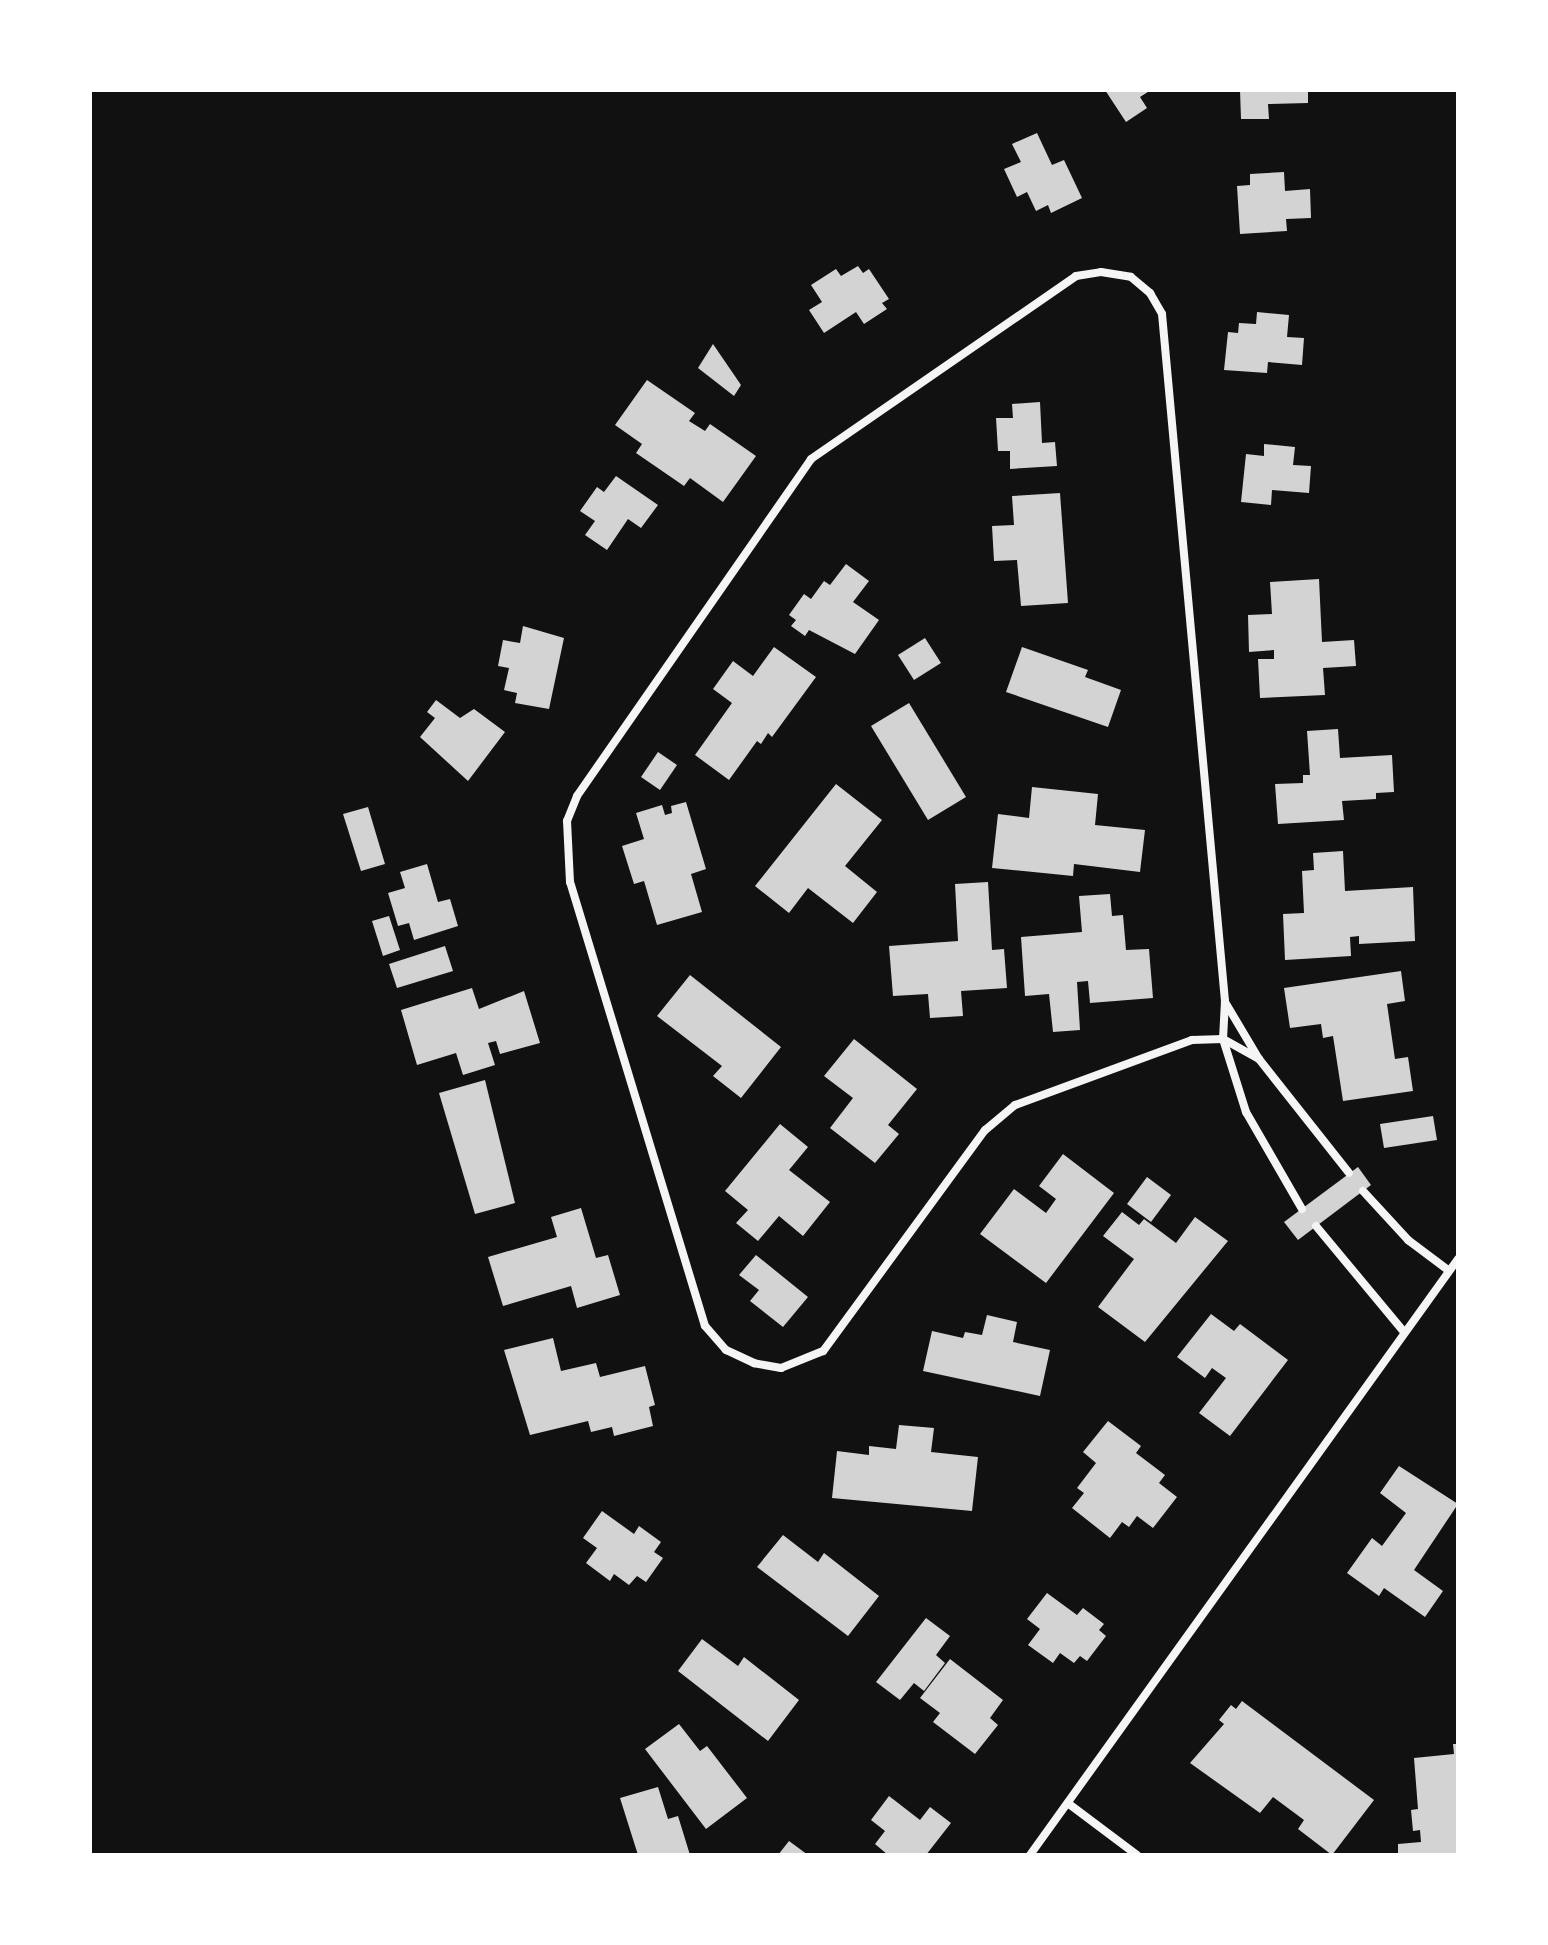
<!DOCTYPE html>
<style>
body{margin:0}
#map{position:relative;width:1548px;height:1945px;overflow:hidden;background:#111;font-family:Karla,sans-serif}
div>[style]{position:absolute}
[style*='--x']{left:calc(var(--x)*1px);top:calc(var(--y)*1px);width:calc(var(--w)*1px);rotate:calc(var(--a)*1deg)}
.building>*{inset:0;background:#d3d3d3}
.minor>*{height:8px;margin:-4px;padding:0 4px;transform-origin:4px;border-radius:4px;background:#f5f5f5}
span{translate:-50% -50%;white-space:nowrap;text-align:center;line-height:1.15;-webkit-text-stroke:6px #fff;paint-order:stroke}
.frame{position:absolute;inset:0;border:92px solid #fff;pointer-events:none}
</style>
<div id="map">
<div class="building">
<div style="clip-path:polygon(1105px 90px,1151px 90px,1140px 97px,1147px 108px,1126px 122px)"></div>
<div style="clip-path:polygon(1240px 90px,1308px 90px,1308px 103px,1268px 104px,1269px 119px,1241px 119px)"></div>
<div style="clip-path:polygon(1037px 133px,1052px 165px,1064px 160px,1082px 198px,1051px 213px,1048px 205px,1036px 211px,1027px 192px,1017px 197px,1004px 169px,1021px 162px,1012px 144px)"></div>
<div style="clip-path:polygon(1284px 172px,1285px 191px,1310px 189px,1311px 218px,1286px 219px,1287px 231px,1240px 234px,1237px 186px,1250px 185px,1250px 174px)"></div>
<div style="clip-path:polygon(858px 266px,863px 273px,869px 269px,889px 299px,882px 303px,887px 309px,864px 324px,856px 312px,824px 333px,809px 310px,822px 302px,811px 285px,836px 269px,841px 276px)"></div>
<div style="clip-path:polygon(1257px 312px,1289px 315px,1287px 337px,1304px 338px,1302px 365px,1268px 362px,1267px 373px,1224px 370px,1228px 332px,1238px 333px,1239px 323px,1256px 324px)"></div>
<div style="clip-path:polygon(713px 344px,741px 385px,734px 396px,698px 368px)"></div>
<div style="clip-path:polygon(647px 380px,695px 413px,689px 421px,705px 431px,710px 424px,756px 456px,723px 502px,690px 478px,684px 486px,636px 453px,642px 444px,615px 425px)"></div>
<div style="clip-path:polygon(1040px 402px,1042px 443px,1055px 442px,1057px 466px,1010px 469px,1010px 451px,998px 451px,996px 418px,1013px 418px,1012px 404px)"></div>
<div style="clip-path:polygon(1264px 444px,1295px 447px,1293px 465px,1311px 466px,1309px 493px,1272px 490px,1271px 505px,1241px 502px,1246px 454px,1264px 456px)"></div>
<div style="clip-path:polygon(616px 476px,658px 505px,641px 528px,628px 519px,607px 550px,585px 535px,595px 521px,580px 511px,597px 487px,604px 492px)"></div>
<div style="clip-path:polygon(1060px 493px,1068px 603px,1021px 606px,1017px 560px,994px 561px,992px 526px,1014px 525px,1012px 496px)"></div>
<div style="clip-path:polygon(846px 564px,869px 581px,853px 602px,879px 620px,855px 654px,809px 630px,805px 636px,791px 626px,796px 620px,789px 615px,804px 594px,811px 599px,824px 581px,830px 585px)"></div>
<div style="clip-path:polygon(1319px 579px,1322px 642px,1354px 640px,1356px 666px,1323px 668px,1325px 695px,1260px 698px,1258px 659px,1274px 659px,1274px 650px,1249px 652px,1248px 615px,1272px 614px,1270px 582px)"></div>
<div style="clip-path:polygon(523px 626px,564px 638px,549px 709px,515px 703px,517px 693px,504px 690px,509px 668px,498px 666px,503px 640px,520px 643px)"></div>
<div style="clip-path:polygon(925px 638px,941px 663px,914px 680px,898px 655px)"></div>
<div style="clip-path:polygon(774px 647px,816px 677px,772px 737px,768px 733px,761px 744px,757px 741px,729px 780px,695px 755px,732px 703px,713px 689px,733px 661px,753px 676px)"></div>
<div style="clip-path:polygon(1022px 647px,1088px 670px,1085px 677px,1121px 690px,1108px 727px,1006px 692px)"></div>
<div style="clip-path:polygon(436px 700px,460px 718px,474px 709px,505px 732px,468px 781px,420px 737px,435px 718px,427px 712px)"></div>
<div style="clip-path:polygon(909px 703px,966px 797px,928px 820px,871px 726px)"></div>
<div style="clip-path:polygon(1338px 729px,1340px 758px,1392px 755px,1394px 792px,1376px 793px,1376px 799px,1342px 801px,1344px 820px,1278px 824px,1275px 784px,1303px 783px,1303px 775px,1310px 775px,1307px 731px)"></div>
<div style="clip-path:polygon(658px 752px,677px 765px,660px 790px,641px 777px)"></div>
<div style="clip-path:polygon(836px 784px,882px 820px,845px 866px,877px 892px,853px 923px,808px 888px,789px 913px,755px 886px)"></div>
<div style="clip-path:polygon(1032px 787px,1098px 794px,1095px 825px,1145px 830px,1140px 872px,1074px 864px,1073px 876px,992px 868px,998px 814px,1029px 818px)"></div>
<div style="clip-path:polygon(686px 802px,706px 869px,691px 874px,702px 912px,657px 925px,644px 881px,634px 884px,622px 846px,644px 839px,636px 813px,662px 805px,665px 815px,672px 813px,671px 806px)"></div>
<div style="clip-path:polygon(368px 807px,385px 864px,361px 871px,343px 814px)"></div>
<div style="clip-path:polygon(1343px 851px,1345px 891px,1413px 887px,1415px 941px,1359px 944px,1359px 936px,1350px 937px,1351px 956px,1285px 960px,1283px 914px,1304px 913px,1302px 871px,1314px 870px,1313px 853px)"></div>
<div style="clip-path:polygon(427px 864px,438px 902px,450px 899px,458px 926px,414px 940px,409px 923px,398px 926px,388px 893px,405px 888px,400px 872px)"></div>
<div style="clip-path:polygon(988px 882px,992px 950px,1004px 949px,1007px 988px,961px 991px,963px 1016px,930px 1018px,928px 994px,893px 996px,889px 946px,958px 941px,955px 884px)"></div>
<div style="clip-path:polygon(1110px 894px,1112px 916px,1123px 915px,1126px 950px,1149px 949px,1153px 998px,1090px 1003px,1088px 981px,1077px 982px,1080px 1030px,1053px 1032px,1049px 994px,1025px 996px,1021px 937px,1082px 932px,1079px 896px)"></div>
<div style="clip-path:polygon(389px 916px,400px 950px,383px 956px,372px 921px)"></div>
<div style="clip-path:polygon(445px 946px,453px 971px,397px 988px,389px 964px)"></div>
<div style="clip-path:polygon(1401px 971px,1405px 1001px,1387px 1004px,1395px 1059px,1408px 1057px,1413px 1091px,1343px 1101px,1333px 1036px,1323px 1038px,1321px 1024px,1290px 1028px,1284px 988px)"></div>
<div style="clip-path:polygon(690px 975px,781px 1047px,741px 1098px,713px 1076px,722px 1066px,657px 1016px)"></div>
<div style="clip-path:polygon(472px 988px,479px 1009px,524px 991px,540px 1043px,500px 1054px,496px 1041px,488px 1043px,495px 1065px,463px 1075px,456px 1053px,417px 1065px,401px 1010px)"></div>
<div style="clip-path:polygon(854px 1039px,917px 1089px,888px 1125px,899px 1134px,875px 1163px,830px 1128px,853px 1098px,824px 1076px)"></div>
<div style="clip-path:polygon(485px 1080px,515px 1203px,475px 1214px,439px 1093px)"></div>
<div style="clip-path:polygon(1433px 1116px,1437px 1140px,1384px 1148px,1380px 1124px)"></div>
<div style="clip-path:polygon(780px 1124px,808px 1147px,789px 1170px,830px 1202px,803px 1236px,779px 1216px,758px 1241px,736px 1223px,748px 1210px,725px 1191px)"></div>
<div style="clip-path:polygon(1063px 1154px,1114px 1193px,1046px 1283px,980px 1234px,1014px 1189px,1046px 1213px,1056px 1199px,1039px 1186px)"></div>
<div style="clip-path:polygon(1358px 1167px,1371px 1185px,1298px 1240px,1284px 1222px)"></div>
<div style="clip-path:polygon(1147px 1177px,1171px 1195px,1151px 1222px,1127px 1204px)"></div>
<div style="clip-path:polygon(581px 1208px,596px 1258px,608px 1255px,620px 1295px,577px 1308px,571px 1286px,503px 1306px,488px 1257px,557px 1237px,551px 1217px)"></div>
<div style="clip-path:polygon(1122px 1212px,1139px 1225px,1144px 1219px,1176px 1243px,1195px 1217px,1228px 1241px,1145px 1342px,1098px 1307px,1134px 1259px,1103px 1236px)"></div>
<div style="clip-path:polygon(756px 1255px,808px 1297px,783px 1327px,750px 1301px,759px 1290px,739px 1275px)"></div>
<div style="clip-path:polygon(1211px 1314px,1234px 1331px,1240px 1324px,1288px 1360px,1230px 1436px,1199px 1413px,1226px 1378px,1212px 1368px,1205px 1378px,1177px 1357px)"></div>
<div style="clip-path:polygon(987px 1315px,1017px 1322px,1013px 1342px,1050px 1350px,1040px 1396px,923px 1371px,932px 1331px,963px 1338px,965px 1332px,982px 1335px)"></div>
<div style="clip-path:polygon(553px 1338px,561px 1371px,596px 1363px,600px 1377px,645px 1366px,655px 1405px,649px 1407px,653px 1426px,614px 1436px,612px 1427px,591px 1432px,588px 1421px,530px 1435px,504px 1350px)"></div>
<div style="clip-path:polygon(1108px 1421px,1141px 1446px,1136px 1453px,1165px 1475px,1159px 1483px,1177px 1497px,1153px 1528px,1137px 1516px,1129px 1527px,1122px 1522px,1110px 1538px,1072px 1508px,1084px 1493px,1077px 1488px,1096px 1463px,1083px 1452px)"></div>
<div style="clip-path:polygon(899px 1425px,934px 1428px,931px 1452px,978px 1457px,972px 1511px,832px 1498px,837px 1451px,869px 1455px,869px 1446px,896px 1449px)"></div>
<div style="clip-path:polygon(1399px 1466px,1458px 1504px,1414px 1570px,1443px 1591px,1425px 1617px,1384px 1588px,1379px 1596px,1347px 1573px,1372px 1538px,1382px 1546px,1406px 1513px,1380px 1493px)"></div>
<div style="clip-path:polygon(602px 1511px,634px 1534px,639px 1526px,661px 1542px,654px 1552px,663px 1558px,646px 1582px,637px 1576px,629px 1585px,614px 1574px,610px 1581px,586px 1563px,597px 1548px,583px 1538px)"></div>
<div style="clip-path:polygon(783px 1535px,818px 1562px,824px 1553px,879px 1596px,848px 1636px,757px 1567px)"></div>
<div style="clip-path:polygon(1047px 1593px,1077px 1615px,1083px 1608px,1104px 1624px,1099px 1630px,1106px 1636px,1087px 1661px,1080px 1656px,1074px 1663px,1060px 1653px,1053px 1663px,1028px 1645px,1040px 1629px,1027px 1619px)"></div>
<div style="clip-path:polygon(926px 1618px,950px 1636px,936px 1655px,945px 1663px,924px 1691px,914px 1683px,900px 1700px,876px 1682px)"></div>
<div style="clip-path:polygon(702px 1639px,738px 1666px,744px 1657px,799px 1700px,768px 1741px,678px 1671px)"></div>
<div style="clip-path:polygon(950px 1659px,1003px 1700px,990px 1718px,998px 1725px,975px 1754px,933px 1722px,940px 1713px,920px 1698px)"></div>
<div style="clip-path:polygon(1242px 1701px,1374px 1800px,1332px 1855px,1298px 1829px,1304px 1820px,1273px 1797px,1260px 1813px,1190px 1763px,1224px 1724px,1219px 1720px,1231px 1705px,1236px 1709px)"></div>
<div style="clip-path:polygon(679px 1724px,700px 1751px,707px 1746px,747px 1798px,706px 1829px,645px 1749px)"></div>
<div style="clip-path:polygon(1453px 1744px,1458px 1744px,1458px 1855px,1398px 1855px,1398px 1844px,1421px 1842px,1420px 1830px,1413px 1831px,1411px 1810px,1418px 1809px,1414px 1758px,1454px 1754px)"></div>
<div style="clip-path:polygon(658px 1787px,668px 1819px,678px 1816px,690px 1855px,638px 1855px,620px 1798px)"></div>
<div style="clip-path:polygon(889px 1796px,920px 1820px,930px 1807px,951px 1823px,926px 1855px,888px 1855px,875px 1844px,885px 1831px,871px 1820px)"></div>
<div style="clip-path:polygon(789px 1841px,808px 1855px,778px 1855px)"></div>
</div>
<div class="minor">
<div style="--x:1225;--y:1002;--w:66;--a:59.2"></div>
<div style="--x:1259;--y:1059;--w:145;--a:51.7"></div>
<div style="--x:1259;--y:1059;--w:41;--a:-150.9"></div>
<div style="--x:1223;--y:1039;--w:31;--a:178"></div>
<div style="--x:1192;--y:1040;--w:189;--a:159.8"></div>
<div style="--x:1015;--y:1105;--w:39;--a:140"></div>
<div style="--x:985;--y:1130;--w:274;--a:126.2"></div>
<div style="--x:823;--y:1351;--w:45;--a:158"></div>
<div style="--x:781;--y:1368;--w:27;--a:-170"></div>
<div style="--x:754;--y:1363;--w:31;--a:-155"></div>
<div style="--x:726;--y:1350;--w:32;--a:-131"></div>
<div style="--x:705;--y:1326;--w:464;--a:-106.9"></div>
<div style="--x:570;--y:882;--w:61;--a:-92.8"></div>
<div style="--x:567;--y:821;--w:27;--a:-68"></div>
<div style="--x:577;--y:796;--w:410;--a:-55.2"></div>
<div style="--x:811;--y:459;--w:322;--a:-34.6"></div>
<div style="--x:1076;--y:276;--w:25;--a:-9"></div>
<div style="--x:1101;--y:272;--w:30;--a:9"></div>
<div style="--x:1131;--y:277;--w:25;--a:40"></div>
<div style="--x:1150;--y:293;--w:24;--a:60"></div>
<div style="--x:1162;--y:314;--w:690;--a:84.76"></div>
<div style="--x:1225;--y:1001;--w:38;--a:93"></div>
<div style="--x:1223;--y:1039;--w:77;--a:72.5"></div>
<div style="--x:1246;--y:1112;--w:112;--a:60"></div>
<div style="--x:1363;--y:1191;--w:67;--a:47.4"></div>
<div style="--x:1408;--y:1240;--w:50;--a:36.9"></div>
<div style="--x:1316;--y:1226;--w:138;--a:50.3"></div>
<div style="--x:1069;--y:1804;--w:85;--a:36.9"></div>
<div style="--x:1030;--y:1855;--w:734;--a:-54.32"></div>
</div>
<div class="frame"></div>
</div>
